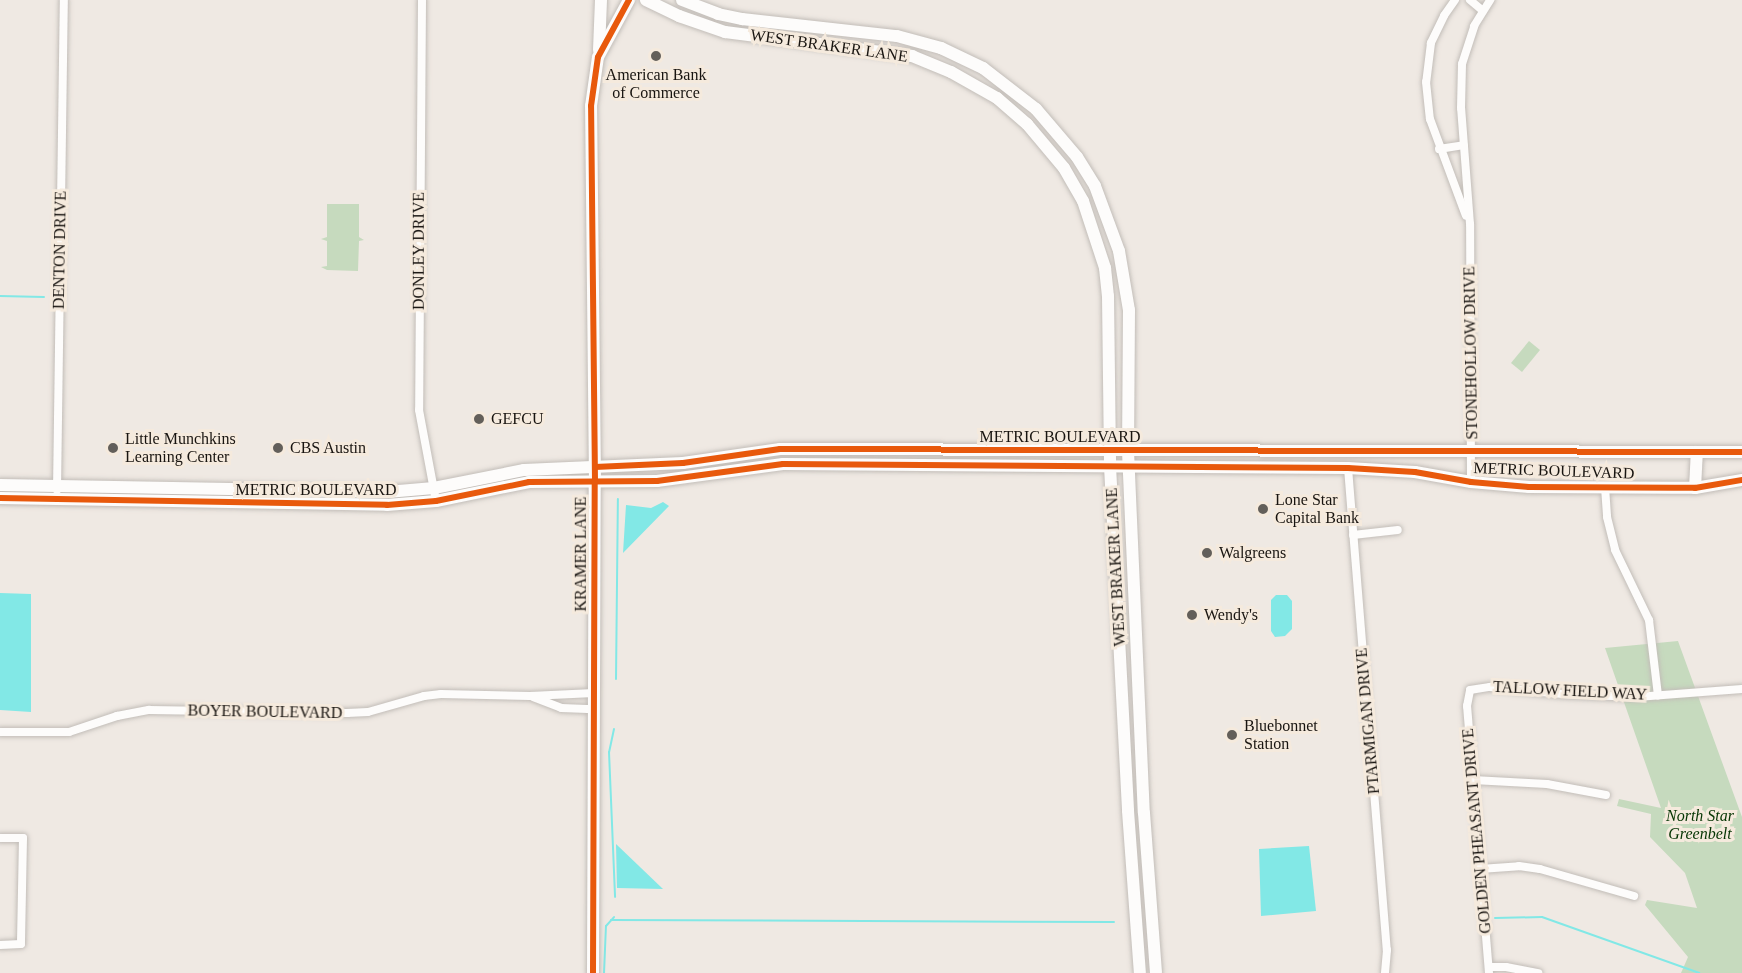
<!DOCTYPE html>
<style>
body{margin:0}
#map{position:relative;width:1742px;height:973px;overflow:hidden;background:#efe9e3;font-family:"Times New Roman",serif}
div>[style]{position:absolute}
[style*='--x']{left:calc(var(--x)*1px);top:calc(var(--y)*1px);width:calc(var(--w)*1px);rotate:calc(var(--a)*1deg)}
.green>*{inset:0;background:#c6dabe}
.water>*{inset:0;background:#82e8e6}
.stream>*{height:2px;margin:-1px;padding:0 1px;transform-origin:1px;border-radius:1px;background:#82e8e6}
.roads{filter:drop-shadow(0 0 2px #c2bdb8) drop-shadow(0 0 2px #c2bdb8)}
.street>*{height:8px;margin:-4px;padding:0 4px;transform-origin:4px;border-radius:4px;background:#fdfcfb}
.secondary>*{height:12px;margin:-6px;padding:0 6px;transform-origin:6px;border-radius:6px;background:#fdfcfb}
.cycleway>*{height:6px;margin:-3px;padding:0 3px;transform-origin:3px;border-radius:3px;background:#e8590c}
.dots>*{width:16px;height:16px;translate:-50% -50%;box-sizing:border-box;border:3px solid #f5eadd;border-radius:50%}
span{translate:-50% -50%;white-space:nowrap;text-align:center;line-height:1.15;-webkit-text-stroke:6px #f5eadd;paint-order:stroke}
.street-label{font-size:16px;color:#181410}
.poi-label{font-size:16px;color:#181410}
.left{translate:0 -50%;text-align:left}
.park-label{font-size:16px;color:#053503;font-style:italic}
</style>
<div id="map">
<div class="green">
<div style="clip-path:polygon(327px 204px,359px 204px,359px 237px,364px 240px,359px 241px,358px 271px,327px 270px,321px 267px,327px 266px,327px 241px,321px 239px,327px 237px)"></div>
<div style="clip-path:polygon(1529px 341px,1540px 350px,1522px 372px,1511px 363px)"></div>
<div style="clip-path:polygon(1678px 641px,1742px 817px,1742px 973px,1681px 973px,1688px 957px,1645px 905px,1647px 900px,1697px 908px,1685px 873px,1650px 837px,1651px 814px,1617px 806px,1619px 799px,1661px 808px,1605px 648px)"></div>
</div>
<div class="water">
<div style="clip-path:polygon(663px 502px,669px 506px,623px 553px,626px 505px,651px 508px)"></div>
<div style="clip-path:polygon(0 593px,31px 594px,31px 712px,0 710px)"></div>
<div style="clip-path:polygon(1276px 595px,1287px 595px,1292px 601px,1292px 629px,1285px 636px,1275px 637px,1271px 631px,1271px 600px)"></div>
<div style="clip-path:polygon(616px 844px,663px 889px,617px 888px)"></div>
<div style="clip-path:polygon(1309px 846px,1316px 911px,1261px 916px,1259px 849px)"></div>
</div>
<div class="stream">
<div style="--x:0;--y:296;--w:44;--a:1.3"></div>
<div style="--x:616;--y:679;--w:180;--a:-89.4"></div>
<div style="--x:614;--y:729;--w:24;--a:102"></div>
<div style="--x:609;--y:752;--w:145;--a:87.6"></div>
<div style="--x:1495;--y:918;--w:47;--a:-1.2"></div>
<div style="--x:1542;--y:917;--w:167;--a:19.6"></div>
<div style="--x:611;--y:920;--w:503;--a:0.23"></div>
<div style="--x:604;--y:973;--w:47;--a:-87.6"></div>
<div style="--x:606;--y:926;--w:12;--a:-48"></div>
</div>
<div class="roads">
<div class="street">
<div style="--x:422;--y:0;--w:410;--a:90.4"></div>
<div style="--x:419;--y:410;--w:93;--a:79.4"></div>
<div style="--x:1455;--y:0;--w:19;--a:125"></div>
<div style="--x:1444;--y:16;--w:30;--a:116"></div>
<div style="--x:1431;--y:43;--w:39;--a:97"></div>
<div style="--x:1426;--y:82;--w:37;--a:84"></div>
<div style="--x:1430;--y:119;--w:103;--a:69.6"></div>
<div style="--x:1470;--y:0;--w:16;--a:40"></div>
<div style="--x:1439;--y:149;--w:25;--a:-9"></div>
<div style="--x:1348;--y:468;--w:484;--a:85.4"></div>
<div style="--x:1387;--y:950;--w:23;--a:95"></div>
<div style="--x:1471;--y:482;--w:258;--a:-90.2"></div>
<div style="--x:1470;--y:224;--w:116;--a:-94.4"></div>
<div style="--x:1461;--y:108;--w:44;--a:-88.7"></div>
<div style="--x:1462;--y:64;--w:40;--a:-72"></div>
<div style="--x:1474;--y:26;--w:31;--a:-58"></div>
<div style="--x:1605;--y:487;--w:30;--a:86"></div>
<div style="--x:1607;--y:517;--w:34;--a:76"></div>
<div style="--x:1615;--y:550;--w:78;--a:64.1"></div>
<div style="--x:1649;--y:620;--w:76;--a:83.2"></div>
<div style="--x:57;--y:490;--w:490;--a:-89.2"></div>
<div style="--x:1353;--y:535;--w:45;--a:-6.3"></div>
<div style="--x:533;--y:697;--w:30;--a:21"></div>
<div style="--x:561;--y:708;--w:33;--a:2"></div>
<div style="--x:0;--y:732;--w:69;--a:0"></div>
<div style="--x:69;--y:732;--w:51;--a:-18.4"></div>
<div style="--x:117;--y:716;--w:33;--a:-11"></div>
<div style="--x:149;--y:710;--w:198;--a:0.9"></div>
<div style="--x:347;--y:713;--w:21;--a:-3"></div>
<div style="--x:368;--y:712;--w:58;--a:-15.9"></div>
<div style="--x:424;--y:696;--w:17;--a:-7"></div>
<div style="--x:441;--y:694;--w:89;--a:1.3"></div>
<div style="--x:530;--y:696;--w:64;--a:-2.7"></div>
<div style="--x:1473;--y:780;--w:74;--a:3.1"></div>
<div style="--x:1547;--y:784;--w:60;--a:10.6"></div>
<div style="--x:0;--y:838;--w:23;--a:0"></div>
<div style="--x:23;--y:838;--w:106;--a:91.1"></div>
<div style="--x:21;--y:944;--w:21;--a:177"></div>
<div style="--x:1480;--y:869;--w:39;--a:-4"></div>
<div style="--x:1519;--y:866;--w:21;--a:8"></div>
<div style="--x:1540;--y:869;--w:98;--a:16"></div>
<div style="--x:1489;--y:967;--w:17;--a:0"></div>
<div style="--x:1506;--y:967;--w:33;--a:11"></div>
<div style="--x:1489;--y:973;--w:268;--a:-94.7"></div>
<div style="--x:1467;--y:706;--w:16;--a:-79"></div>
<div style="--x:1470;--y:690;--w:20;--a:-9"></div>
<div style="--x:1490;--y:687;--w:73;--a:5.5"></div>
<div style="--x:1563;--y:694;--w:74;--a:2.3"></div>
<div style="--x:1637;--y:697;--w:105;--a:-4.4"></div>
</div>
<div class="secondary">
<div style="--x:646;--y:0;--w:37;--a:26"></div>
<div style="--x:679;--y:16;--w:49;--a:19.2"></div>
<div style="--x:725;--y:32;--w:189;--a:7.3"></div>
<div style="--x:912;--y:56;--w:42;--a:22.3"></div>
<div style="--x:951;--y:72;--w:53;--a:29.5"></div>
<div style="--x:997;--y:98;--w:40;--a:41"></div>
<div style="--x:1027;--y:124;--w:57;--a:49.9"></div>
<div style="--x:1064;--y:168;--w:38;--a:60"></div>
<div style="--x:1083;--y:201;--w:71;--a:71.8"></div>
<div style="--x:1105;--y:268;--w:28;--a:84"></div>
<div style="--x:1108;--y:296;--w:170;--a:89.3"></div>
<div style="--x:1110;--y:466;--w:345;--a:87"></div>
<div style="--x:1128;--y:811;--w:162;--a:85.8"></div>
<div style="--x:682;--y:0;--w:39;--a:21"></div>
<div style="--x:718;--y:14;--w:25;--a:12"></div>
<div style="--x:742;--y:19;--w:156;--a:6.3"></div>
<div style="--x:897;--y:36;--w:46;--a:15.3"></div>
<div style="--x:941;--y:48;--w:47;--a:25.5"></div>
<div style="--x:983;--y:68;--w:67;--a:37.7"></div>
<div style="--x:1036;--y:109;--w:63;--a:49.5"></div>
<div style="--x:1077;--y:157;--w:34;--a:58"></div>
<div style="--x:1095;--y:186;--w:69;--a:69.7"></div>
<div style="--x:1119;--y:251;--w:60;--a:80.4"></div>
<div style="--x:1129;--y:310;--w:141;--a:90.4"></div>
<div style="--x:1128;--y:451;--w:362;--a:87.5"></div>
<div style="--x:1144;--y:813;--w:160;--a:85.7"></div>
<div style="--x:599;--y:50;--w:50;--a:-87.7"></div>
<div style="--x:0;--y:485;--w:387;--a:1"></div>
<div style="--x:387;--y:492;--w:47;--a:-4.9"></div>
<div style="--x:434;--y:488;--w:92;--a:-11.3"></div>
<div style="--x:524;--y:470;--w:159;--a:-2.5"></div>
<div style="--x:683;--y:463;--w:98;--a:-8.2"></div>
<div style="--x:780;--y:449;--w:962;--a:0.18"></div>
<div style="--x:1695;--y:488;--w:36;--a:-87"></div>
<div style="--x:0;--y:498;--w:387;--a:1"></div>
<div style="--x:387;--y:505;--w:49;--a:-4.7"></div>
<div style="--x:436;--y:501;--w:95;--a:-11.5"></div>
<div style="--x:529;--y:482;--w:128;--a:-0.4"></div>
<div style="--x:657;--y:481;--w:127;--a:-7.7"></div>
<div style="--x:783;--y:464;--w:565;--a:0.41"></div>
<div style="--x:1348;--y:468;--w:67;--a:3.4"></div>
<div style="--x:1415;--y:472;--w:57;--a:10.1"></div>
<div style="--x:1471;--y:482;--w:58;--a:4.9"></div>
<div style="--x:1529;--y:487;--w:166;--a:0.3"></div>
<div style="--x:1695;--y:488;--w:48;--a:-9.7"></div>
<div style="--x:593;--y:973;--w:492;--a:-89.8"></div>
<div style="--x:595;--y:481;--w:375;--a:-90.6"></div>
<div style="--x:591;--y:106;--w:49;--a:-81.9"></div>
<div style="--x:598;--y:57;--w:65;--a:-61.5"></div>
</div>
</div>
<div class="cycleway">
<div style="--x:595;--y:467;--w:88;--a:-2.6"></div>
<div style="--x:683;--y:463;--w:98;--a:-8.2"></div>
<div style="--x:780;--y:449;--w:962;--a:0.18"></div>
<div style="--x:0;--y:498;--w:387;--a:1"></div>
<div style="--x:387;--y:505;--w:49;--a:-4.7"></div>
<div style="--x:436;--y:501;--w:95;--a:-11.5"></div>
<div style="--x:529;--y:482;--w:128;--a:-0.4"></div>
<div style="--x:657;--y:481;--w:127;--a:-7.7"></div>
<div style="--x:783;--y:464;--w:565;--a:0.41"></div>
<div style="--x:1348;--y:468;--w:67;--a:3.4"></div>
<div style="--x:1415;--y:472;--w:57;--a:10.1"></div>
<div style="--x:1471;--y:482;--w:58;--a:4.9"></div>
<div style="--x:1529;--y:487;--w:166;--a:0.3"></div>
<div style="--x:1695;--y:488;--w:48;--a:-9.7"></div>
<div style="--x:593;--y:973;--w:492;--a:-89.8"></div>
<div style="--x:595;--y:481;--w:375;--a:-90.6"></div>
<div style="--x:591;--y:106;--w:49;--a:-81.9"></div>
<div style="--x:598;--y:57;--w:65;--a:-61.5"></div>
</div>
<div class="dots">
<div style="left:656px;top:56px;background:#635f5a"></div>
<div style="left:479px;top:419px;background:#635f5a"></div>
<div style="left:113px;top:448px;background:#635f5a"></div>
<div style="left:278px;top:448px;background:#635f5a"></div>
<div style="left:1263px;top:509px;background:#635f5a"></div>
<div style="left:1207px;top:553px;background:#635f5a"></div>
<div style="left:1192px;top:615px;background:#635f5a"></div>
<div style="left:1232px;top:735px;background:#635f5a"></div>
</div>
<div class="street-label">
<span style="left:829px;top:46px;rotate:8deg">WEST BRAKER LANE</span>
<span style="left:60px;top:250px;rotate:-89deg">DENTON DRIVE</span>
<span style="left:419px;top:251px;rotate:-90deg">DONLEY DRIVE</span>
<span style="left:1471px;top:353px;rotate:-91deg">STONEHOLLOW DRIVE</span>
<span style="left:1060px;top:437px">METRIC BOULEVARD</span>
<span style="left:1554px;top:471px;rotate:2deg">METRIC BOULEVARD</span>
<span style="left:316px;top:490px">METRIC BOULEVARD</span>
<span style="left:581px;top:554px;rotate:-90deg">KRAMER LANE</span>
<span style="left:1116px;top:567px;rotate:-93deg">WEST BRAKER LANE</span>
<span style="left:1570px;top:691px;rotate:3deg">TALLOW FIELD WAY</span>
<span style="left:265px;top:712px;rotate:1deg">BOYER BOULEVARD</span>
<span style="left:1368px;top:721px;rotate:-95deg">PTARMIGAN DRIVE</span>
<span style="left:1477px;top:831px;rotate:-95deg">GOLDEN PHEASANT DRIVE</span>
</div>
<div class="poi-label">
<span style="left:656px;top:84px">American Bank<br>of Commerce</span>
<span class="left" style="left:491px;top:419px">GEFCU</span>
<span class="left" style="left:125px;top:448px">Little Munchkins<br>Learning Center</span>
<span class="left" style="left:290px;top:448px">CBS Austin</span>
<span class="left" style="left:1275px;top:509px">Lone Star<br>Capital Bank</span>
<span class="left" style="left:1219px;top:553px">Walgreens</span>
<span class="left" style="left:1204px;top:615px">Wendy's</span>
<span class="left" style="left:1244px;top:735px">Bluebonnet<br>Station</span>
</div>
<div class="park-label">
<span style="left:1700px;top:825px">North Star<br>Greenbelt</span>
</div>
</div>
